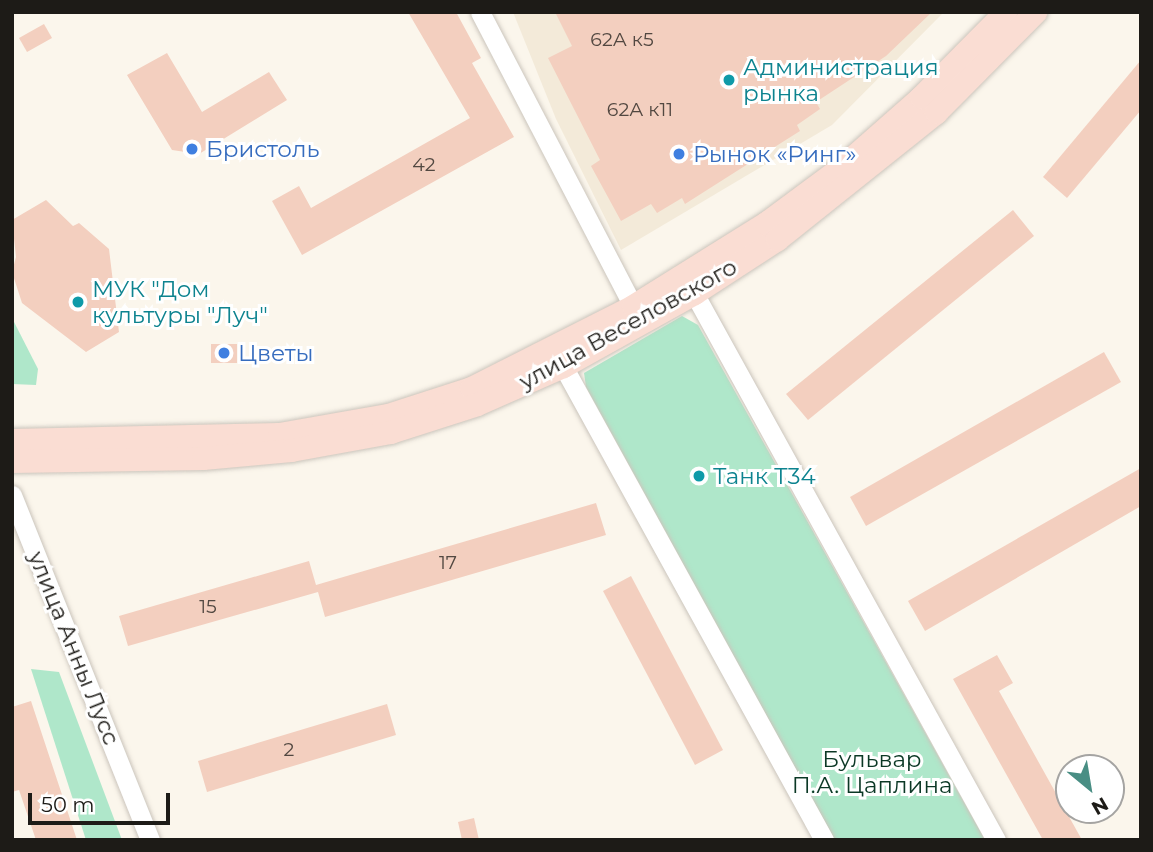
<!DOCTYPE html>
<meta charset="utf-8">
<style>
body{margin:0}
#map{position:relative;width:1153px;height:852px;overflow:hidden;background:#fbf6ec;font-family:Montserrat,sans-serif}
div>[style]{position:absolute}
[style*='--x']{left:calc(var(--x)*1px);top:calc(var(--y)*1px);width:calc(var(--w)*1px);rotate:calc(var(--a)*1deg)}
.built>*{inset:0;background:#f3ead9}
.green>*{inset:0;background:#afe7ca}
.building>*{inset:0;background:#f3cfbf}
.roads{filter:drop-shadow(0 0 2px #cbc5bc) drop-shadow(0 0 2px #cbc5bc)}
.minor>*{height:19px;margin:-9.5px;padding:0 9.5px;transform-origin:9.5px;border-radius:9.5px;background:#fff}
.major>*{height:23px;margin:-11.5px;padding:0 11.5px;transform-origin:11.5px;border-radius:11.5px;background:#faddd3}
.dots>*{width:19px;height:19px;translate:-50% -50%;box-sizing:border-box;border:4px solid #fff;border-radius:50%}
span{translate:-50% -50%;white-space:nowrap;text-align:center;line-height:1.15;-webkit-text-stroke:6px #fff;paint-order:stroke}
.number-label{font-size:19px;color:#524841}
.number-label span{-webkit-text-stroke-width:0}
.culture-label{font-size:23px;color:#0d838f}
.left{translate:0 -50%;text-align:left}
.shop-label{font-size:23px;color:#366cbe}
.street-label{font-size:23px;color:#1d1b17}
.park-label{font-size:23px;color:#0b3825}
.frame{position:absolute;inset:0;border:14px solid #1d1b17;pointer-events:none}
.north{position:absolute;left:1055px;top:754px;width:70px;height:70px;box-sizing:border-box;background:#fff;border:2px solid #a5a4a2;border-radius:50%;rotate:150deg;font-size:19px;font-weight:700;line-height:28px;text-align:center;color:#1d1b17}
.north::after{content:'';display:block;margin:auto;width:24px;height:32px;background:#498e84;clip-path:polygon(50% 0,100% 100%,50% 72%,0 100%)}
.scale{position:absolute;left:28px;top:793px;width:142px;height:32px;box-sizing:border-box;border:4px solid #1d1b17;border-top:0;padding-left:9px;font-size:21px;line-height:24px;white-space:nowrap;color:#1d1b17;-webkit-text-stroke:5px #fff;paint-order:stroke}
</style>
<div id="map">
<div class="built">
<div style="clip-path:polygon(513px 12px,944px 12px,832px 125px,621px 250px,556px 119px)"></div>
</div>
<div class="green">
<div style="clip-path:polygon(682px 316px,698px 325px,985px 840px,835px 840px,586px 387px,584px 373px)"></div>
<div style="clip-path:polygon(12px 318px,38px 369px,36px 385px,12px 384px)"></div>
<div style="clip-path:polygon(31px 669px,59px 672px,122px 840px,86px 840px)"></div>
</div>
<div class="building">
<div style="clip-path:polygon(408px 12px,456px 12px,481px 58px,472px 63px,514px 137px,302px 255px,272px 201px,299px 186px,311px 208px,470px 118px)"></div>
<div style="clip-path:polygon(555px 12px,932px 12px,886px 56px,816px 102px,820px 109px,797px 125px,800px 131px,685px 204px,682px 198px,657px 213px,651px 204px,621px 221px,591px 166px,600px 160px,548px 58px,572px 46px)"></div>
<div style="clip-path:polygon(44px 24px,52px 38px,27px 52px,19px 38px)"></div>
<div style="clip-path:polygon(167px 53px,202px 112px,269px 72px,287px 100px,199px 154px,172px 150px,127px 75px)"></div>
<div style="clip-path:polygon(1141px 60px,1141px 110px,1067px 198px,1043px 177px)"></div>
<div style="clip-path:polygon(46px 200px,73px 226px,79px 223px,109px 249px,119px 332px,86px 352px,22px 303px,12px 272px,16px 257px,12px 220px)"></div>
<div style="clip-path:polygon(1013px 210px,1034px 236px,808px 420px,786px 394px)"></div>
<div style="clip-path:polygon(211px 344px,237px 344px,237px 363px,211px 363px)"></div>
<div style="clip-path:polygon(1104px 352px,1121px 382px,866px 526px,850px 497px)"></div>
<div style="clip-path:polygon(1141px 468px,1141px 506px,925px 631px,908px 601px)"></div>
<div style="clip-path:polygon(596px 503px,606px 535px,325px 617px,318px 592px,128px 646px,119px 616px,309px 561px,316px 585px)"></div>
<div style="clip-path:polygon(631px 576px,723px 750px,695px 765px,603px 591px)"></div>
<div style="clip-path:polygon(997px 655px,1013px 683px,999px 691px,1082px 840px,1043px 840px,953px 679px)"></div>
<div style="clip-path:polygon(31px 701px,77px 840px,36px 840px,19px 790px,12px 792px,12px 707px)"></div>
<div style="clip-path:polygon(387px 704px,396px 735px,207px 792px,198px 761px)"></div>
<div style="clip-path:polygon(474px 818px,479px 840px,462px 840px,458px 822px)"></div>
</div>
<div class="roads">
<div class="minor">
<div style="--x:480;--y:12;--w:331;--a:62.5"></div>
<div style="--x:694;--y:293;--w:625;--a:61.1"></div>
<div style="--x:563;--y:366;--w:541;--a:61.16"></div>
<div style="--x:12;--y:495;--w:372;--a:68.2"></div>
</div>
<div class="major">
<div style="--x:12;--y:440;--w:267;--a:-1.3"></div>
<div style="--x:279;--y:434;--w:111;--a:-9.9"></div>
<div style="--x:388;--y:415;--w:87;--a:-18"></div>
<div style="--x:471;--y:388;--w:182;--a:-26.8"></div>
<div style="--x:633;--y:306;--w:157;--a:-32"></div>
<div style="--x:766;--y:223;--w:97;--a:-36.6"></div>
<div style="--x:844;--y:165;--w:103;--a:-41.4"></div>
<div style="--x:921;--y:97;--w:120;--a:-45.3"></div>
<div style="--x:12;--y:461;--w:191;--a:-0.9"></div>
<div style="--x:203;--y:458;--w:88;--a:-5.2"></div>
<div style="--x:291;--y:450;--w:101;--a:-10.3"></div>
<div style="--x:390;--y:432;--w:91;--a:-17.8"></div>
<div style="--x:477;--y:404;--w:94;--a:-23.8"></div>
<div style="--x:563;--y:366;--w:150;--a:-29.1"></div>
<div style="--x:694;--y:293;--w:99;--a:-33"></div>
<div style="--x:777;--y:239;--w:203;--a:-38.6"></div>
<div style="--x:936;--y:112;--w:141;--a:-45.3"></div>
</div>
</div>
<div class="dots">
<div style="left:729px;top:80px;background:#0f9aa8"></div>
<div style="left:192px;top:149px;background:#3f7fe0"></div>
<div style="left:679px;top:154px;background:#3f7fe0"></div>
<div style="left:78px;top:302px;background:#0f9aa8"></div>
<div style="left:224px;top:353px;background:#3f7fe0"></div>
<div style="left:699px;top:476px;background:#0f9aa8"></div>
</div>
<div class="number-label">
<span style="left:622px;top:40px">62А к5</span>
<span style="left:640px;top:110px">62А к11</span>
<span style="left:424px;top:165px">42</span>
<span style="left:448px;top:563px">17</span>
<span style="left:208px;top:607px">15</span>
<span style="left:289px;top:750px">2</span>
</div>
<div class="culture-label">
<span class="left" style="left:743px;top:80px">Администрация<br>рынка</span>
<span class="left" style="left:92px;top:302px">МУК "Дом<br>культуры "Луч"</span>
<span class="left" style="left:713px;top:476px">Танк T34</span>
</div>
<div class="shop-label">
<span class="left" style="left:206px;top:149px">Бристоль</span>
<span class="left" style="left:693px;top:154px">Рынок «Ринг»</span>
<span class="left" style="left:238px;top:353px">Цветы</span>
</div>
<div class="street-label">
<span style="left:628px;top:324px;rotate:-29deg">улица Веселовского</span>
<span style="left:74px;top:648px;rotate:68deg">улица Анны Лусс</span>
</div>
<div class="park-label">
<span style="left:872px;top:772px">Бульвар<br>П.А. Цаплина</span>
</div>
<div class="frame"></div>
<div class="north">N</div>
<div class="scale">50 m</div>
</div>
